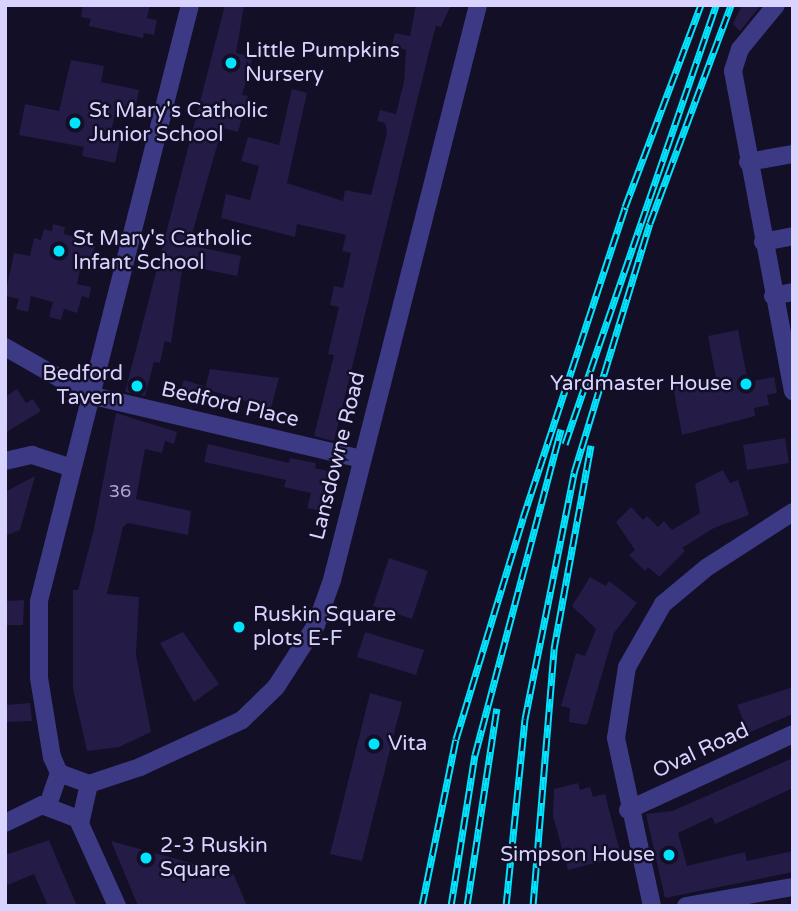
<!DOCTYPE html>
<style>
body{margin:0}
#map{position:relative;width:798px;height:911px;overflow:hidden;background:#130f26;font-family:"Varela Round",sans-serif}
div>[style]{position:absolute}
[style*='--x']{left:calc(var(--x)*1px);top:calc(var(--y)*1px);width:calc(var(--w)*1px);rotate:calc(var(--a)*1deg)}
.building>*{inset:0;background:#241b47}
.minor>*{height:18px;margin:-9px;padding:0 9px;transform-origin:9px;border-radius:9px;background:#3d3a85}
.rail>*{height:7px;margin-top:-3.5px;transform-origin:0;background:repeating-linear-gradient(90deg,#130f26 0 13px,#00e5ff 0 26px);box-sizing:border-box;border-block:2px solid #00e5ff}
.dots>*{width:19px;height:19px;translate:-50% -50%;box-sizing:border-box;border:4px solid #130f26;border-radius:50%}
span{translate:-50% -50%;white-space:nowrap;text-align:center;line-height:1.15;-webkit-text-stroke:5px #130f26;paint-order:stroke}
.number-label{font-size:18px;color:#aca6d1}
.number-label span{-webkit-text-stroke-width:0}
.poi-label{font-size:21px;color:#d9d4ff}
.left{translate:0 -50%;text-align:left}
.right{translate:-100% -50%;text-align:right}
.street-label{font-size:21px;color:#d9d4ff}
.frame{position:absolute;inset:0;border:7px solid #d9d4ff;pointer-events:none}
</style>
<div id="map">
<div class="building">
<div style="clip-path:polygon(83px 5px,150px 5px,147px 18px,157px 20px,154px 35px,144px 33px,143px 38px,89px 26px,91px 19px,81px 17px)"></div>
<div style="clip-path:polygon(225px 5px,244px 5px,236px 53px,253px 57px,242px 95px,248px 96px,238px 132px,222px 128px,189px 245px,241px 256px,237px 276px,183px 265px,171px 343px,165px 341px,160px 363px,154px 362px,145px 396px,125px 392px)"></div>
<div style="clip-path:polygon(416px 5px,451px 5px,441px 27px,436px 26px,429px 52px,334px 441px,314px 436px,334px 355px,328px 354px,339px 307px,330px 305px,334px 286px,343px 288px,351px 253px,342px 251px,346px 235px,297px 224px,295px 237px,221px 218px,226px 194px,250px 200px,259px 166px,241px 161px,248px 137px,279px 145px,292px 89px,307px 93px,287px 183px,343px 201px,345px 190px,371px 195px,387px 133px,385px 123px,377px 121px,380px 110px,396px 114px,404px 82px,406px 50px,392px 45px,395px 33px,410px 36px)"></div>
<div style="clip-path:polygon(742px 5px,761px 5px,740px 31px,733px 24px)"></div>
<div style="clip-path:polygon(71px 60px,104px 66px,101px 82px,139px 90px,135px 109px,117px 105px,111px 132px,120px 141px,115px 163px,82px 156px,84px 147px,19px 135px,25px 104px,59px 111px)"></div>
<div style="clip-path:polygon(53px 224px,65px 227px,64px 234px,96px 242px,92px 258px,83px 256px,77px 284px,91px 287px,89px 298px,82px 296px,77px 313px,64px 309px,61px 320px,49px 317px,53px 302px,31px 296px,28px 312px,16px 309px,19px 299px,5px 296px,14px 253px,30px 256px,34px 238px,41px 240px,44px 229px,52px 231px)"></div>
<div style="clip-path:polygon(738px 330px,748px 382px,774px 377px,777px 393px,767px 395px,769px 405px,754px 408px,755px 416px,682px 435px,673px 386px,716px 378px,708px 336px)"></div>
<div style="clip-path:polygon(210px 369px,279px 378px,269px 416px,251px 411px,253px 403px,205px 389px)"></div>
<div style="clip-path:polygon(184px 380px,203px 386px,198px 402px,178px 396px)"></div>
<div style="clip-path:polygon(17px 389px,26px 403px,33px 399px,41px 411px,5px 433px,5px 397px)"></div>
<div style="clip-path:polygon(116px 413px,177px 432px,174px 444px,165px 441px,162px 453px,145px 449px,136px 499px,191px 511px,188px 535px,128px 523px,123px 527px,107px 594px,139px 597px,136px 655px,151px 732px,119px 747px,87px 751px,73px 689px,73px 590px,78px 590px,94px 529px)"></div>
<div style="clip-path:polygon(785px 438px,789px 463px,747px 470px,743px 445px)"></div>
<div style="clip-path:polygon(208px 444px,289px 463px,290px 458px,316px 463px,315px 468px,337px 473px,332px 496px,325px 494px,321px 511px,307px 508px,311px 493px,284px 487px,286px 480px,204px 462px)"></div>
<div style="clip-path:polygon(723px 470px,730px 483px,738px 480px,749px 515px,714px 528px,682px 548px,685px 551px,659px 577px,648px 567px,645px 571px,629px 555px,635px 550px,616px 522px,631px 507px,643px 520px,647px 516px,658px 527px,664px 521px,672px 530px,700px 513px,695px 484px)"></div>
<div style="clip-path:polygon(35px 476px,20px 530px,5px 536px,5px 492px)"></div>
<div style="clip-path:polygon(389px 558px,428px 571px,412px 619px,373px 606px)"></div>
<div style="clip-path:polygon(590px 577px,606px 586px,609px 581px,637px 603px,614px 633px,587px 725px,569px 722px,570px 708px,561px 706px,576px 653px,585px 656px,596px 629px,572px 606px)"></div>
<div style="clip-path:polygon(24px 600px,23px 625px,5px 625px,5px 601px)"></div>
<div style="clip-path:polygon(183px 632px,219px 684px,194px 702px,160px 643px)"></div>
<div style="clip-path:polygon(365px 632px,424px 650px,416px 675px,357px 657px)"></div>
<div style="clip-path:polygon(793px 687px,793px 714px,748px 733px,737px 705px)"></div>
<div style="clip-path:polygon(370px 693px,402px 702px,362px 861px,330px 854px)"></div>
<div style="clip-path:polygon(30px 703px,32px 721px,5px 722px,5px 705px)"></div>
<div style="clip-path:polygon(793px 758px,793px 788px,715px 824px,712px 817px,678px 833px,687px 866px,745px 852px,747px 861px,793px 851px,793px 872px,665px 898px,646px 814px,672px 811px)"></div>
<div style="clip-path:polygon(578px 783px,580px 790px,590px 787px,593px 797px,605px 794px,621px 856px,568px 870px,553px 816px,554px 789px)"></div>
<div style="clip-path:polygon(49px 840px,53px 850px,77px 906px,48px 906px,34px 874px,5px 886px,5px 855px)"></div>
<div style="clip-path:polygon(111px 841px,234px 875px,247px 906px,138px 906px)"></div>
</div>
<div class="minor">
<div style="--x:190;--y:5;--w:615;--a:104.22"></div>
<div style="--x:39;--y:601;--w:77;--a:90"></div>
<div style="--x:39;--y:678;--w:80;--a:80.7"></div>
<div style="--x:52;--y:757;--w:17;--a:66"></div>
<div style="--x:59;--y:773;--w:32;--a:20"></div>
<div style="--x:89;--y:784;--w:54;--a:-18.4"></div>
<div style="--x:140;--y:767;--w:112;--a:-24.7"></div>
<div style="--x:242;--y:720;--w:47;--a:-44.1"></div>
<div style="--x:276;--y:687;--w:74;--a:-57.2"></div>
<div style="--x:316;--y:625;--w:48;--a:-70.4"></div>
<div style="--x:332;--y:580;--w:593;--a:-75.75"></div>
<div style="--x:776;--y:5;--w:57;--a:129.3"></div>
<div style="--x:740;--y:49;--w:23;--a:108"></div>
<div style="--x:733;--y:71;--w:326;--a:79.4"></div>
<div style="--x:748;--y:162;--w:46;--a:-10.1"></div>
<div style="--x:763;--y:242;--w:31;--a:-11"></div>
<div style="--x:773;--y:296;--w:20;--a:-11"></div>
<div style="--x:5;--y:347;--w:97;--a:29.7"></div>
<div style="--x:89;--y:395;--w:279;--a:13.2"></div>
<div style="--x:5;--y:461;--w:28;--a:-13"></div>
<div style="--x:32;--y:455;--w:39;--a:18"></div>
<div style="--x:89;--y:784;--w:41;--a:102.7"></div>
<div style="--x:80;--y:824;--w:90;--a:65.7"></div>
<div style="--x:48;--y:805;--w:34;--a:-71"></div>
<div style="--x:628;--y:810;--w:182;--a:-24.7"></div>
<div style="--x:5;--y:823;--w:41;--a:-25.9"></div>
<div style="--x:42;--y:805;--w:40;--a:21"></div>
<div style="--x:652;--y:906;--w:172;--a:-102.1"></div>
<div style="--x:616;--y:738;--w:72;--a:-81.2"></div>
<div style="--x:627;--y:667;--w:73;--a:-60.3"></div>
<div style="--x:663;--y:604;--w:56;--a:-39.9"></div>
<div style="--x:706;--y:568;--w:103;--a:-32.8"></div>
<div style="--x:686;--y:906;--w:109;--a:-10.1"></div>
</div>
<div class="rail">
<div style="--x:565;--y:444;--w:464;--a:-71"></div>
<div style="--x:422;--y:906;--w:170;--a:-78.5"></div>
<div style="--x:456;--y:739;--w:231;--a:-73.1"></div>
<div style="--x:523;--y:518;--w:327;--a:-71.8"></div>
<div style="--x:625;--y:207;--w:216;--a:-69.4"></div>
<div style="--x:451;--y:906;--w:153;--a:-81"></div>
<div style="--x:475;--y:755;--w:337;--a:-75.2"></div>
<div style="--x:467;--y:906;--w:200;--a:-81.4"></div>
<div style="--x:506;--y:906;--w:188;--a:-84.2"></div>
<div style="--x:525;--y:719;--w:251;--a:-78.7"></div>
<div style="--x:574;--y:473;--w:261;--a:-73.1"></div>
<div style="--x:650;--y:223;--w:233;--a:-69.6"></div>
<div style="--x:533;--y:906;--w:258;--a:-85.3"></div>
<div style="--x:554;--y:649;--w:207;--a:-79.7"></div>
</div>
<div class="dots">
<div style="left:231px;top:63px;background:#00e5ff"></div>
<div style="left:75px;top:123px;background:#00e5ff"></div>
<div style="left:59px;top:251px;background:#00e5ff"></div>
<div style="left:746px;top:384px;background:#00e5ff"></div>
<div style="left:137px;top:386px;background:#00e5ff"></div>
<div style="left:239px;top:627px;background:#00e5ff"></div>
<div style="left:374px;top:744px;background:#00e5ff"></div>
<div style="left:669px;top:855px;background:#00e5ff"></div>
<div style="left:146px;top:858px;background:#00e5ff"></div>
</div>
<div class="number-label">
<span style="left:120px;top:491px">36</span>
</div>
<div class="poi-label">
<span class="left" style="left:245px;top:63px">Little Pumpkins<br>Nursery</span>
<span class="left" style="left:89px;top:123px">St Mary's Catholic<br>Junior School</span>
<span class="left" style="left:73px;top:251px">St Mary's Catholic<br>Infant School</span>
<span class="right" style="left:123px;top:386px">Bedford<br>Tavern</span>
<span class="right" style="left:732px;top:384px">Yardmaster House</span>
<span class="left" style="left:253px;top:627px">Ruskin Square<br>plots E-F</span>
<span class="left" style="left:388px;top:744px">Vita</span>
<span class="left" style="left:160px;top:858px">2-3 Ruskin<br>Square</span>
<span class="right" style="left:655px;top:855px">Simpson House</span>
</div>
<div class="street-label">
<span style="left:230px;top:405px;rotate:13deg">Bedford Place</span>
<span style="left:338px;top:456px;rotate:-76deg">Lansdowne Road</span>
<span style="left:701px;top:751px;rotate:-25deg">Oval Road</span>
</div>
<div class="frame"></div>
</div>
